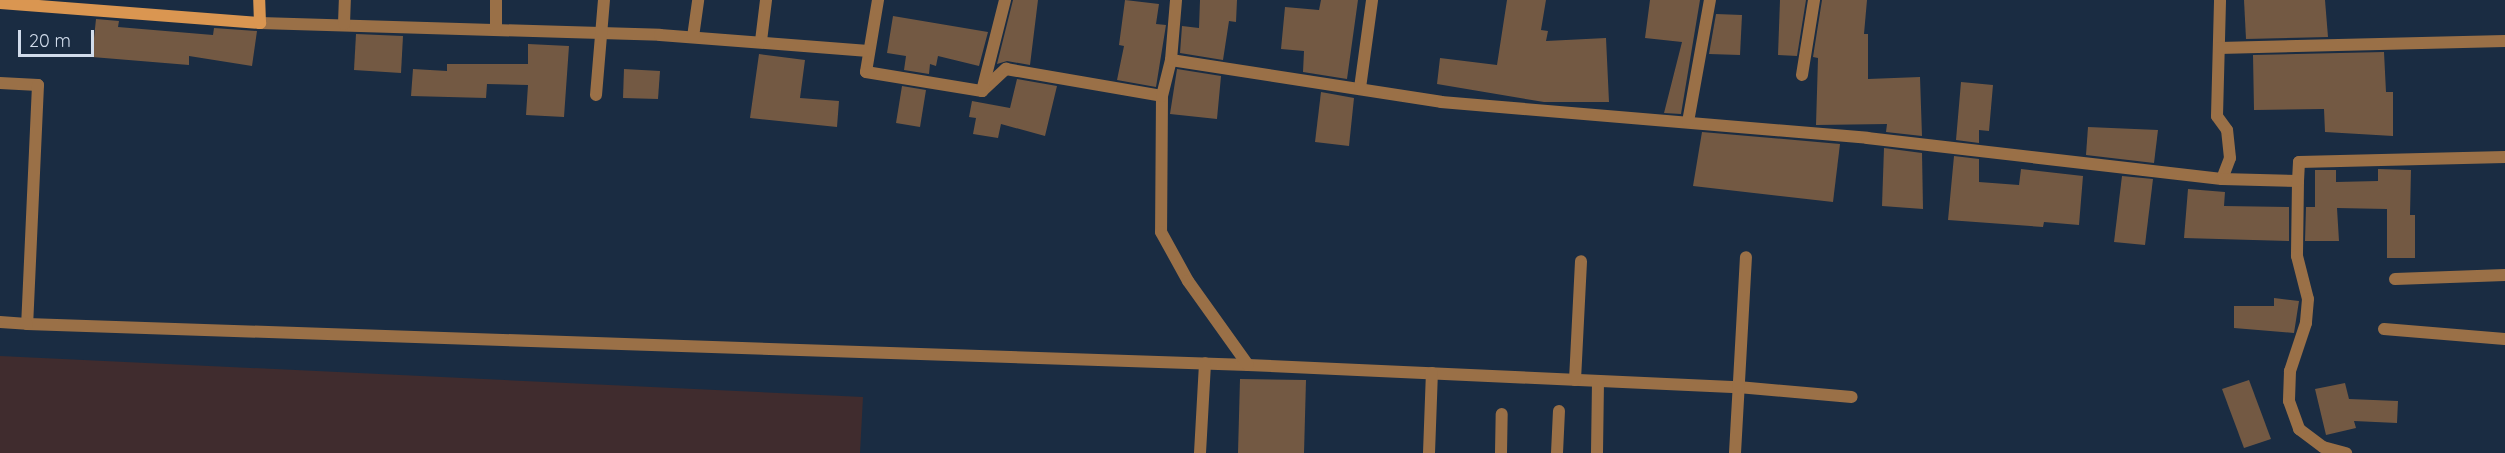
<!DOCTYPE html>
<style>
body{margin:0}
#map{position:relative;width:2505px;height:453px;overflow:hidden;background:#1a2c42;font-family:Quicksand,sans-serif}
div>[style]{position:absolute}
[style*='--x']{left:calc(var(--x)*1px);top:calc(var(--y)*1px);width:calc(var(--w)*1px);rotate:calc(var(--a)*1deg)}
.industrial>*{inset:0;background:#402c2e}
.building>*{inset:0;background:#735943}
.lane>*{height:12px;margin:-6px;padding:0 6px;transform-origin:6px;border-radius:6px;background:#9a7047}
.street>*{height:12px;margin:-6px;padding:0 6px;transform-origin:6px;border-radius:6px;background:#9a7047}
.secondary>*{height:12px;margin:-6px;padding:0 6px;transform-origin:6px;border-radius:6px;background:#da9651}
span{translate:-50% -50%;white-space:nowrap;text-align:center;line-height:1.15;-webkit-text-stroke:6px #1a2c42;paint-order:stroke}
.scale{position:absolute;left:18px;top:30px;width:76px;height:27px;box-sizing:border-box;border:3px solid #d1dceb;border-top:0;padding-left:8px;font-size:18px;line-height:21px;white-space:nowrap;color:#d1dceb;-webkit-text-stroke:4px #1a2c42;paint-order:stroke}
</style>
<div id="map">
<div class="industrial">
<div style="clip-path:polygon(0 356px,863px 397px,860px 453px,0 453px)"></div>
</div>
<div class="building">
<div style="clip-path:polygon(1013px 0,1038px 0,1030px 65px,1007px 61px,997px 64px)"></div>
<div style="clip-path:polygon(1125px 0,1159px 4px,1156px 24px,1166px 25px,1156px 87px,1117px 80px,1124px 46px,1119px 45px)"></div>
<div style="clip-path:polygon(1200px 0,1237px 0,1236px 22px,1229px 21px,1223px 60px,1180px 53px,1182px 26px,1199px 28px)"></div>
<div style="clip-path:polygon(1321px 0,1358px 0,1347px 79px,1303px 72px,1304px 51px,1281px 49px,1285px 7px,1319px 10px)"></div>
<div style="clip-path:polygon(1507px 0,1546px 0,1541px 30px,1548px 31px,1546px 41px,1606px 38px,1609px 102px,1544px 102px,1437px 84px,1440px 58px,1497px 65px)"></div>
<div style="clip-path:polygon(1650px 0,1700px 0,1681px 114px,1664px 113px,1682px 42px,1645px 38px)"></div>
<div style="clip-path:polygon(1780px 0,1806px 0,1797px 56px,1778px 55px)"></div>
<div style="clip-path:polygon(1822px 0,1867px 0,1864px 34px,1868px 34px,1868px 79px,1920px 77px,1922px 136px,1886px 132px,1887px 124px,1816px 125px,1818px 58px,1813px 57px)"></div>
<div style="clip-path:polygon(2244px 0,2325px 0,2328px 37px,2246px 39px)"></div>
<div style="clip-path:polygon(1716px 14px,1742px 15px,1740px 55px,1709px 54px)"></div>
<div style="clip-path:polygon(893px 16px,988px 32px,979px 66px,938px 56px,936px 66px,930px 64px,929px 74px,904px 70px,906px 56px,887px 53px)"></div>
<div style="clip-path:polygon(96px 19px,119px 21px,118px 27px,213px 35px,214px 28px,257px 31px,252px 66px,189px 56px,189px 65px,92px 57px)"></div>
<div style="clip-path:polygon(356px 34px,403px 36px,401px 73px,354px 70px)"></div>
<div style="clip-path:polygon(528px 44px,569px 46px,564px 117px,526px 115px,528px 85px,487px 84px,486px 98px,411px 96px,413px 69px,447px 71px,447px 64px,528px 64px)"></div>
<div style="clip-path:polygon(2384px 52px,2386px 92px,2393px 92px,2393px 136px,2325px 132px,2324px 109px,2254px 110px,2253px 55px)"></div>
<div style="clip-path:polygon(759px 54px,805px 60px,800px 98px,839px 101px,837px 127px,750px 118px)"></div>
<div style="clip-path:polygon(624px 69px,660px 71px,658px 99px,623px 98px)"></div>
<div style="clip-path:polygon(1177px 69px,1221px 76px,1217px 119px,1170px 114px)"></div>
<div style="clip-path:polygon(1017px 79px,1057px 86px,1045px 136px,1001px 124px,998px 138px,973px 134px,976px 118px,969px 117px,972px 101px,1010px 108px)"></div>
<div style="clip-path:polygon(1961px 82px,1993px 85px,1989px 131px,1979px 130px,1979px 143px,1956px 140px)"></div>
<div style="clip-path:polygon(902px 86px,926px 90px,920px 127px,896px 123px)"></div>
<div style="clip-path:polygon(1321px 92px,1354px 98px,1349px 146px,1315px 142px)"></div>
<div style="clip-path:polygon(2088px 127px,2158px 130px,2154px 163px,2086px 155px)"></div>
<div style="clip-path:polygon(1702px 132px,1840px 144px,1833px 202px,1693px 186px)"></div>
<div style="clip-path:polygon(1884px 148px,1922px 153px,1923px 209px,1882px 206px)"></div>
<div style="clip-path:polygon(1954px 156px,1979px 159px,1979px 182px,2019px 185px,2021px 169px,2083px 176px,2079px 225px,2044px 222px,2043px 227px,1948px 220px)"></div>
<div style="clip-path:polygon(2378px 169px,2411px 170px,2410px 215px,2415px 215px,2415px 258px,2387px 258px,2387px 209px,2337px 208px,2339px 241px,2305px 241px,2306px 207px,2315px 207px,2315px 170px,2336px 170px,2336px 182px,2378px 181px)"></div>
<div style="clip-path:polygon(2122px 176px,2153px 179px,2145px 245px,2114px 242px)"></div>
<div style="clip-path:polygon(2188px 189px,2225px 192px,2224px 206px,2289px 207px,2289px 241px,2184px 238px)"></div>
<div style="clip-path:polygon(2274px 298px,2299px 301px,2294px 333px,2234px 328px,2234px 306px,2274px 306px)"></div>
<div style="clip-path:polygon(1240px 379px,1306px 380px,1304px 453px,1238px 453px)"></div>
<div style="clip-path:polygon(2249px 380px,2271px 439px,2244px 448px,2222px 389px)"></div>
<div style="clip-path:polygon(2345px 383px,2349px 399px,2398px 401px,2397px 423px,2354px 421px,2356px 428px,2326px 435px,2315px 389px)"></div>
</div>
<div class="lane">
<div style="--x:0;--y:83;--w:38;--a:3"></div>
<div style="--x:38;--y:85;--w:239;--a:92.6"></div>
<div style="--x:27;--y:324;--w:1222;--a:1.92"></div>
<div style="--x:1248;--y:365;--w:490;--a:2.6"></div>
<div style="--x:1738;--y:387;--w:114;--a:5"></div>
<div style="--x:1162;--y:96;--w:136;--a:90.4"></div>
<div style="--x:1161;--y:232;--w:56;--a:61.1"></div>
<div style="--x:1188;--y:281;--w:103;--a:54.5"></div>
<div style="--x:0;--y:322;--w:27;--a:4"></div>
<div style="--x:1575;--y:380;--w:119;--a:-87.1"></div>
<div style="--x:1200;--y:453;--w:90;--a:-86.8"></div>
<div style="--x:1429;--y:453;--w:80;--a:-87.9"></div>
<div style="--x:1501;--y:453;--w:39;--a:-89"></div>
<div style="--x:1557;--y:453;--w:42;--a:-87.3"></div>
<div style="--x:1597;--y:453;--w:72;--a:-89.2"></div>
<div style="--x:1735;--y:453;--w:196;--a:-86.8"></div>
</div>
<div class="street">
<div style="--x:878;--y:0;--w:73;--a:99.5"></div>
<div style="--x:866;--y:72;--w:118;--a:9.3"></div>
<div style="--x:982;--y:91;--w:33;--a:-43"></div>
<div style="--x:1006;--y:69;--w:158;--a:9.8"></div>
<div style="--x:1162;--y:96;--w:37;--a:-76"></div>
<div style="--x:1171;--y:60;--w:273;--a:8.8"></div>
<div style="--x:1441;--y:102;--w:428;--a:4.8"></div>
<div style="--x:1867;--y:138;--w:357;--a:6.6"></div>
<div style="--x:2222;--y:179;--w:22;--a:-69"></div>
<div style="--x:2230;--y:158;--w:28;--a:-96"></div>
<div style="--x:2227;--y:130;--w:17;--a:-126"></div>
<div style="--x:2217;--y:116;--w:116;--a:-88.5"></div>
<div style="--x:260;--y:23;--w:400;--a:1.7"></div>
<div style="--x:660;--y:35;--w:209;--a:4.4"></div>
<div style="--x:344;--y:24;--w:24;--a:-88"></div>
<div style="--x:496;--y:29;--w:29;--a:-90"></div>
<div style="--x:693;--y:37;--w:37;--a:-82"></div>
<div style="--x:761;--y:41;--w:41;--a:-83"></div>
<div style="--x:2219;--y:48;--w:286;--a:-1.4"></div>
<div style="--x:1171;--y:60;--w:60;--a:-85.2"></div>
<div style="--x:1802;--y:75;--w:76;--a:-80.9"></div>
<div style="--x:1360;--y:88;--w:89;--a:-82.2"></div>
<div style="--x:982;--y:91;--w:94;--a:-75.8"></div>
<div style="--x:596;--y:95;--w:95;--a:-85.2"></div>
<div style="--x:1688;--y:122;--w:124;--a:-79.8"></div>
<div style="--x:2222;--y:179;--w:76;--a:1.5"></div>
<div style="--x:2298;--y:181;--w:75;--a:90.8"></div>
<div style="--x:2297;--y:256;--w:44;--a:75.7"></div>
<div style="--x:2308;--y:299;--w:24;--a:95"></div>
<div style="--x:2306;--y:323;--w:51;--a:108.4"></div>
<div style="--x:2290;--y:371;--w:30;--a:92"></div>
<div style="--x:2289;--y:401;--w:30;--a:70"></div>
<div style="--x:2299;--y:429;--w:30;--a:37"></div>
<div style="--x:2323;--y:447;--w:24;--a:15"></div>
<div style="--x:2298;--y:181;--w:19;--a:-87"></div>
<div style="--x:2299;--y:162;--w:206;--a:-1.4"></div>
<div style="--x:2395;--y:279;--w:110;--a:-2.1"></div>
<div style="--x:2384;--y:329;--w:121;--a:4.7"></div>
</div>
<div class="secondary">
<div style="--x:0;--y:3;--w:261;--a:4.4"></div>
<div style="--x:260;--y:23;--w:23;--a:-92"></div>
</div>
<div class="scale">20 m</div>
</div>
